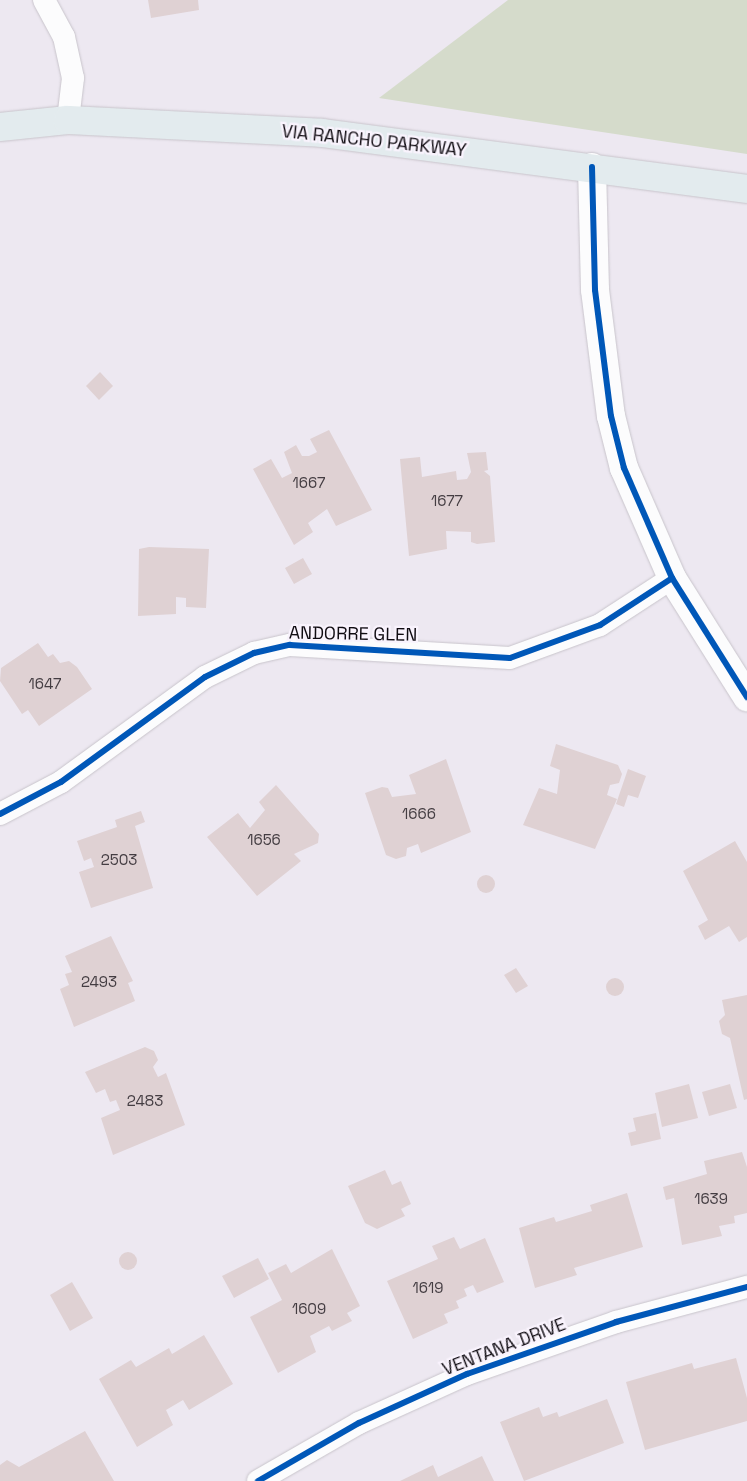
<!DOCTYPE html>
<style>
body{margin:0}
#map{position:relative;width:747px;height:1481px;overflow:hidden;background:#ede8f1;font-family:"Space Grotesk",sans-serif}
div>[style]{position:absolute}
[style*='--x']{left:calc(var(--x)*1px);top:calc(var(--y)*1px);width:calc(var(--w)*1px);rotate:calc(var(--a)*1deg)}
.green>*{inset:0;background:#d5dbcb}
.building>*{inset:0;background:#dfd1d3}
.round{border-radius:50%}
.roads{filter:drop-shadow(0 0 1px #c8c4cb) drop-shadow(0 0 1px #c8c4cb)}
.minor>*{height:22px;margin:-11px;padding:0 11px;transform-origin:11px;border-radius:11px;background:#fcfcfd}
.tertiary>*{height:28px;margin:-14px;padding:0 14px;transform-origin:14px;border-radius:14px;background:#fcfcfd}
.primary>*{height:28px;margin:-14px;padding:0 14px;transform-origin:14px;border-radius:14px;background:#e3ebee}
.cycleway>*{height:6px;margin:-3px;padding:0 3px;transform-origin:3px;border-radius:3px;background:#0057b8}
span{translate:-50% -50%;white-space:nowrap;text-align:center;line-height:1.15;-webkit-text-stroke:4.5px #f9f3fd;paint-order:stroke}
.number-label{font-size:15px;color:#443d42}
.number-label span{-webkit-text-stroke-width:0}
.street-label{font-size:18px;color:#100c12}
</style>
<div id="map">
<div class="green">
<div style="clip-path:polygon(508px 0,747px 0,747px 154px,379px 98px)"></div>
</div>
<div class="building">
<div style="clip-path:polygon(148px 0,198px 0,199px 10px,151px 18px)"></div>
<div style="clip-path:polygon(100px 372px,113px 386px,99px 400px,86px 386px)"></div>
<div style="clip-path:polygon(329px 430px,372px 510px,336px 526px,327px 509px,308px 523px,313px 532px,294px 545px,253px 469px,271px 459px,282px 478px,292px 473px,284px 452px,296px 445px,302px 456px,309px 456px,317px 452px,310px 439px)"></div>
<div style="clip-path:polygon(486px 452px,488px 470px,484px 471px,490px 476px,495px 542px,477px 544px,471px 542px,471px 532px,446px 531px,447px 549px,409px 556px,400px 459px,420px 457px,422px 477px,456px 471px,457px 480px,467px 479px,471px 472px,467px 453px)"></div>
<div style="clip-path:polygon(149px 547px,209px 549px,206px 608px,186px 607px,186px 598px,176px 597px,176px 614px,138px 616px,139px 549px)"></div>
<div style="clip-path:polygon(303px 558px,312px 574px,294px 584px,285px 568px)"></div>
<div style="clip-path:polygon(38px 643px,48px 657px,53px 654px,60px 663px,69px 661px,77px 667px,92px 689px,39px 726px,28px 710px,22px 714px,0 681px,1px 668px)"></div>
<div style="clip-path:polygon(556px 744px,618px 765px,622px 774px,619px 783px,610px 785px,607px 795px,617px 799px,595px 849px,523px 825px,539px 788px,557px 794px,560px 770px,550px 766px)"></div>
<div style="clip-path:polygon(446px 759px,471px 832px,421px 853px,418px 844px,407px 848px,406px 856px,396px 859px,386px 855px,365px 793px,382px 787px,388px 788px,392px 797px,416px 794px,409px 775px)"></div>
<div style="clip-path:polygon(628px 769px,646px 776px,638px 798px,628px 795px,624px 807px,616px 804px)"></div>
<div style="clip-path:polygon(276px 785px,319px 834px,318px 843px,294px 854px,301px 861px,257px 896px,207px 837px,238px 813px,250px 828px,265px 810px,259px 802px)"></div>
<div style="clip-path:polygon(141px 811px,145px 822px,135px 826px,153px 888px,91px 908px,79px 872px,94px 867px,91px 858px,84px 861px,77px 841px,117px 827px,115px 820px)"></div>
<div style="clip-path:polygon(735px 841px,747px 862px,747px 937px,739px 942px,729px 926px,705px 940px,698px 926px,708px 920px,683px 871px)"></div>
<div class="round" style="left:477px;top:875px;width:18px;height:18px"></div>
<div style="clip-path:polygon(111px 936px,133px 981px,128px 983px,135px 1001px,74px 1027px,60px 989px,69px 985px,65px 974px,72px 972px,65px 956px)"></div>
<div style="clip-path:polygon(516px 968px,528px 986px,516px 993px,504px 975px)"></div>
<div class="round" style="left:606px;top:978px;width:18px;height:18px"></div>
<div style="clip-path:polygon(747px 995px,747px 1099px,744px 1100px,730px 1038px,722px 1034px,719px 1021px,725px 1015px,722px 1000px)"></div>
<div style="clip-path:polygon(145px 1047px,154px 1051px,158px 1060px,153px 1067px,158px 1077px,166px 1073px,185px 1125px,113px 1155px,101px 1118px,120px 1110px,116px 1100px,110px 1102px,105px 1089px,96px 1093px,85px 1072px)"></div>
<div style="clip-path:polygon(689px 1084px,698px 1118px,662px 1127px,655px 1093px)"></div>
<div style="clip-path:polygon(730px 1084px,737px 1108px,709px 1116px,702px 1092px)"></div>
<div style="clip-path:polygon(656px 1113px,661px 1139px,631px 1146px,628px 1133px,636px 1131px,633px 1118px)"></div>
<div style="clip-path:polygon(742px 1152px,747px 1167px,747px 1213px,734px 1216px,735px 1223px,719px 1226px,722px 1236px,682px 1245px,674px 1198px,666px 1200px,663px 1187px,707px 1174px,704px 1161px)"></div>
<div style="clip-path:polygon(385px 1170px,392px 1185px,401px 1181px,411px 1204px,401px 1209px,405px 1216px,377px 1229px,365px 1223px,348px 1186px)"></div>
<div style="clip-path:polygon(627px 1193px,643px 1247px,574px 1268px,577px 1275px,535px 1288px,519px 1228px,554px 1217px,556px 1222px,592px 1211px,590px 1205px)"></div>
<div style="clip-path:polygon(454px 1237px,460px 1249px,485px 1238px,504px 1282px,477px 1293px,473px 1285px,464px 1289px,467px 1296px,456px 1301px,459px 1308px,444px 1314px,448px 1323px,413px 1339px,387px 1281px,438px 1259px,432px 1246px)"></div>
<div style="clip-path:polygon(332px 1249px,360px 1306px,347px 1313px,352px 1321px,332px 1331px,329px 1326px,310px 1336px,316px 1352px,278px 1373px,250px 1317px,282px 1300px,268px 1273px,286px 1264px,291px 1273px)"></div>
<div class="round" style="left:119px;top:1252px;width:18px;height:18px"></div>
<div style="clip-path:polygon(258px 1258px,269px 1279px,234px 1298px,222px 1276px)"></div>
<div style="clip-path:polygon(72px 1282px,93px 1318px,70px 1331px,50px 1295px)"></div>
<div style="clip-path:polygon(204px 1335px,233px 1384px,189px 1410px,183px 1400px,166px 1410px,173px 1425px,137px 1447px,99px 1379px,131px 1360px,136px 1367px,169px 1348px,172px 1354px)"></div>
<div style="clip-path:polygon(736px 1358px,747px 1398px,747px 1421px,645px 1450px,626px 1382px,692px 1363px,694px 1369px)"></div>
<div style="clip-path:polygon(607px 1399px,624px 1443px,524px 1481px,500px 1422px,539px 1407px,543px 1417px,557px 1412px,559px 1417px)"></div>
<div style="clip-path:polygon(85px 1431px,114px 1481px,0 1481px,0 1465px,7px 1460px,19px 1467px)"></div>
<div style="clip-path:polygon(482px 1456px,494px 1481px,400px 1481px,433px 1465px,438px 1477px)"></div>
</div>
<div class="roads">
<div class="minor">
<div style="--x:44;--y:0;--w:42;--a:61.6"></div>
<div style="--x:64;--y:37;--w:42;--a:77.6"></div>
<div style="--x:73;--y:78;--w:42;--a:96.8"></div>
<div style="--x:0;--y:814;--w:69;--a:-27.7"></div>
<div style="--x:61;--y:782;--w:178;--a:-36.1"></div>
<div style="--x:205;--y:677;--w:55;--a:-26.1"></div>
<div style="--x:254;--y:653;--w:37;--a:-13"></div>
<div style="--x:290;--y:645;--w:220;--a:3.4"></div>
<div style="--x:510;--y:658;--w:96;--a:-20.1"></div>
<div style="--x:600;--y:625;--w:86;--a:-33.1"></div>
<div style="--x:258;--y:1481;--w:116;--a:-29.9"></div>
<div style="--x:359;--y:1423;--w:119;--a:-24.4"></div>
<div style="--x:467;--y:1374;--w:158;--a:-19.2"></div>
<div style="--x:616;--y:1322;--w:136;--a:-15"></div>
</div>
<div class="tertiary">
<div style="--x:592;--y:167;--w:123;--a:88.6"></div>
<div style="--x:595;--y:290;--w:127;--a:82.8"></div>
<div style="--x:611;--y:416;--w:54;--a:76"></div>
<div style="--x:624;--y:468;--w:120;--a:66.4"></div>
<div style="--x:672;--y:578;--w:141;--a:57.8"></div>
</div>
<div class="primary">
<div style="--x:0;--y:127;--w:68;--a:-5.9"></div>
<div style="--x:68;--y:120;--w:254;--a:2.9"></div>
<div style="--x:322;--y:133;--w:429;--a:7.5"></div>
</div>
</div>
<div class="cycleway">
<div style="--x:592;--y:167;--w:123;--a:88.6"></div>
<div style="--x:595;--y:290;--w:127;--a:82.8"></div>
<div style="--x:611;--y:416;--w:54;--a:76"></div>
<div style="--x:624;--y:468;--w:120;--a:66.4"></div>
<div style="--x:672;--y:578;--w:141;--a:57.8"></div>
<div style="--x:0;--y:814;--w:69;--a:-27.7"></div>
<div style="--x:61;--y:782;--w:178;--a:-36.1"></div>
<div style="--x:205;--y:677;--w:55;--a:-26.1"></div>
<div style="--x:254;--y:653;--w:37;--a:-13"></div>
<div style="--x:290;--y:645;--w:220;--a:3.4"></div>
<div style="--x:510;--y:658;--w:96;--a:-20.1"></div>
<div style="--x:600;--y:625;--w:86;--a:-33.1"></div>
<div style="--x:258;--y:1481;--w:116;--a:-29.9"></div>
<div style="--x:359;--y:1423;--w:119;--a:-24.4"></div>
<div style="--x:467;--y:1374;--w:158;--a:-19.2"></div>
<div style="--x:616;--y:1322;--w:136;--a:-15"></div>
</div>
<div class="number-label">
<span style="left:309px;top:483px">1667</span>
<span style="left:447px;top:501px">1677</span>
<span style="left:45px;top:684px">1647</span>
<span style="left:419px;top:814px">1666</span>
<span style="left:264px;top:840px">1656</span>
<span style="left:119px;top:860px">2503</span>
<span style="left:99px;top:982px">2493</span>
<span style="left:145px;top:1101px">2483</span>
<span style="left:711px;top:1199px">1639</span>
<span style="left:428px;top:1288px">1619</span>
<span style="left:309px;top:1309px">1609</span>
</div>
<div class="street-label">
<span style="left:374px;top:141px;rotate:6deg">VIA RANCHO PARKWAY</span>
<span style="left:353px;top:634px;rotate:1deg">ANDORRE GLEN</span>
<span style="left:504px;top:1347px;rotate:-21deg">VENTANA DRIVE</span>
</div>
</div>
